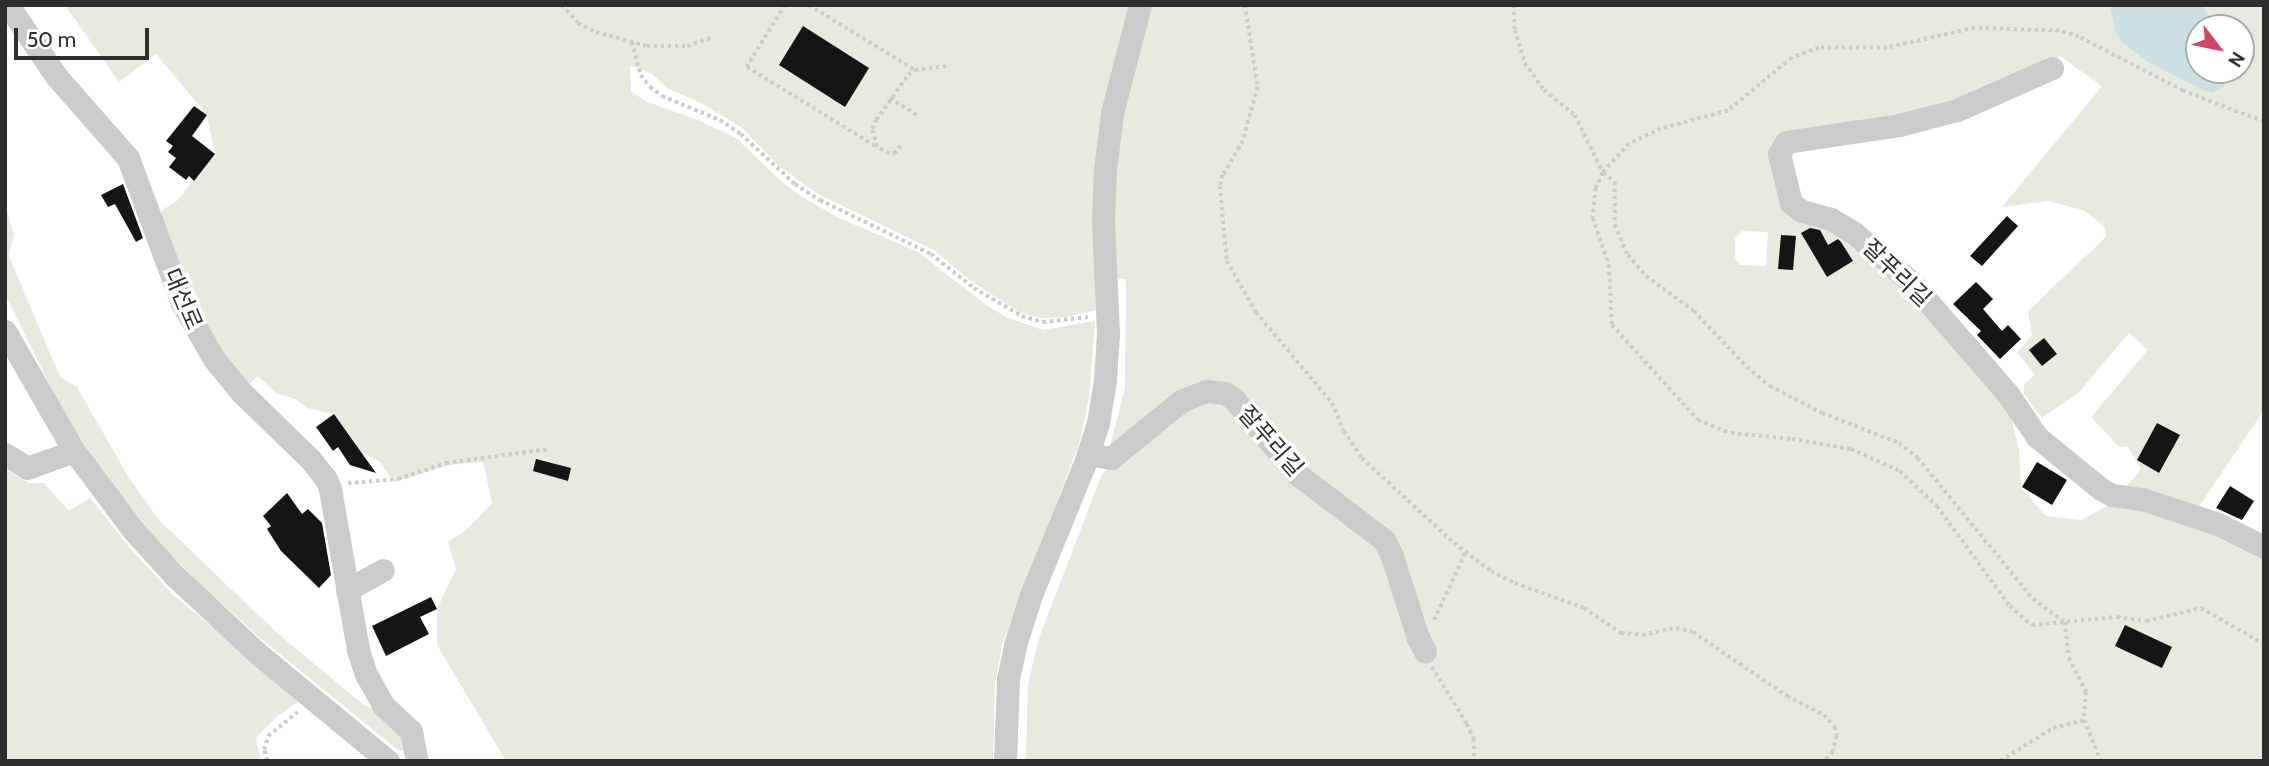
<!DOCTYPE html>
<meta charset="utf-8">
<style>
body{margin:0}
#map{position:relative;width:2269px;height:766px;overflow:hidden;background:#fff;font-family:Cabin,"Noto Sans KR",sans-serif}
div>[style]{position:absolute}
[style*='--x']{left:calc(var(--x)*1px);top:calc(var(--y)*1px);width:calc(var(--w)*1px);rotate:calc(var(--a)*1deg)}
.green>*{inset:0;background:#e7eade}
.water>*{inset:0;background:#cae0e5}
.building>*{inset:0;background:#151515}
.path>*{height:3.5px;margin-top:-1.75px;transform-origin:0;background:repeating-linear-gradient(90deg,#cbcbcb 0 3.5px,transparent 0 7px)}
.minor>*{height:23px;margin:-11.5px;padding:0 11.5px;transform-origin:11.5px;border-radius:11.5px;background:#cbcbcb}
span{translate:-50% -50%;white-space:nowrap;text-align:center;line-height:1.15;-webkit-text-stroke:7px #fff;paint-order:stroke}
.street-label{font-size:23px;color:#2e2e2e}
.frame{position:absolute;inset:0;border:7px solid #2e2e2e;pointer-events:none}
.north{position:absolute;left:2185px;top:14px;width:70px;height:70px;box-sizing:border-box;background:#fff;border:2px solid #ababab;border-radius:50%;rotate:122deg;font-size:19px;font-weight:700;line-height:28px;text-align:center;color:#2e2e2e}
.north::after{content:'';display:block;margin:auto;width:24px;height:32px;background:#d04669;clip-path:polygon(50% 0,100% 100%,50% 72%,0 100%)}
.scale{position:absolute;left:14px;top:28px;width:135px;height:32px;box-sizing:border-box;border:4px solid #2e2e2e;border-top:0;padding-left:9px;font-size:21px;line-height:24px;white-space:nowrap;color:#2e2e2e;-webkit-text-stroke:5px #fff;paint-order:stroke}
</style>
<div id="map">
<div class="green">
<div style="clip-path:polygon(evenodd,65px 5px,2264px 5px,2264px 410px,2196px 511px,2124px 489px,2141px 469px,2128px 446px,2119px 447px,2091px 417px,2148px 350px,2129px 333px,2078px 393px,2042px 418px,2024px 394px,2024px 384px,2035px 375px,2017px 352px,2032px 336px,2028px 311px,2106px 237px,2104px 226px,2083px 210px,2048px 201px,2002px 207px,2102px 86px,2060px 56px,2023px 77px,1943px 109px,1786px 138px,1786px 202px,1852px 236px,2006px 399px,2019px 449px,2021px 488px,2046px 516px,2081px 520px,2113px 503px,2144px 504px,2264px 552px,2264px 761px,1026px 761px,1028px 684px,1039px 638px,1102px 474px,1180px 410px,1216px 399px,1229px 406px,1396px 556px,1309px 477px,1221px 384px,1109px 450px,1125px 388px,1126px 279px,1095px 279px,1096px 310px,1066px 317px,1041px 318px,1021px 313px,972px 282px,934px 250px,818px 194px,780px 167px,741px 127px,705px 105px,667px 88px,652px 74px,630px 65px,631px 91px,645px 101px,700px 121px,736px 138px,783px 183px,802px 197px,839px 218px,918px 252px,986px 305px,1008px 318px,1043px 330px,1095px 321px,1089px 398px,1080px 441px,1002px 645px,995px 685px,993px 761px,506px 761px,437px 645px,437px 609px,456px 569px,448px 542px,465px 531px,492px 503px,483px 462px,449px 465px,394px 482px,379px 461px,360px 451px,334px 414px,307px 408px,295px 399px,276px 393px,258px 376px,247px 386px,203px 334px,160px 221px,162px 210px,176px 202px,215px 154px,207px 115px,156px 54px,119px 82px,65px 5px,2199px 28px,2241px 28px,2241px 70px,2199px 70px,2199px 28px,65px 5px,1742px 231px,1768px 232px,1766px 266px,1740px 265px,1735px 258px,1735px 238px,1742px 231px)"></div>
<div style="clip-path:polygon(5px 205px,14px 234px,9px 256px,60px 377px,77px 387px,129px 478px,159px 520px,277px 633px,365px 706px,380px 709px,404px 729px,403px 751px,398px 750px,259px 637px,200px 584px,153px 536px,110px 483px,64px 414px,5px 294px)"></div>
<div style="clip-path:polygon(5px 469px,29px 483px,44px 483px,69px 511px,90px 498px,129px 547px,173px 595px,301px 700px,279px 715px,256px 738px,261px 761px,5px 761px)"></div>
</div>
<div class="water">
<div style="clip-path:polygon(2110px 5px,2202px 5px,2216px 28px,2199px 28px,2199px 70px,2226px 70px,2224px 86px,2213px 93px,2203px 90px,2148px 62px,2122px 42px,2115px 31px)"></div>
</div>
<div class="building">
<div style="clip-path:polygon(803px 26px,869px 68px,845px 107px,779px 65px)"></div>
<div style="clip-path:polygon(194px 106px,207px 115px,192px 136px,215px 154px,194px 181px,189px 176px,186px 180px,169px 167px,176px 158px,168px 152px,173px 146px,166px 141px)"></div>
<div style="clip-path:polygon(123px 184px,143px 238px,136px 242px,115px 204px,108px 207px,101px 195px)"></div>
<div style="clip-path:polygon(2007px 216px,2018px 226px,1982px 266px,1970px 256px)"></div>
<div style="clip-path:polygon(1810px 228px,1820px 230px,1828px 245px,1838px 239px,1841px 242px,1853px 261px,1827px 277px,1801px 233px)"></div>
<div style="clip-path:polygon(1781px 235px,1796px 236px,1793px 270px,1778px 269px)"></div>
<div style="clip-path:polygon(1976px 282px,1993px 299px,1983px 309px,2002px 331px,2008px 325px,2021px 339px,2000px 359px,1977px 335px,1981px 331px,1953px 304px)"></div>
<div style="clip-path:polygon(2044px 338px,2057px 354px,2042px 366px,2029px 350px)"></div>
<div style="clip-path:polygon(334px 414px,351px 438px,376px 473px,350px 465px,338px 447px,333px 451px,316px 427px)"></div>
<div style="clip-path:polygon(2157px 423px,2180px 435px,2159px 473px,2137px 460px)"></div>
<div style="clip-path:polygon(536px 459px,571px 468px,568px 481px,533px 471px)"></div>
<div style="clip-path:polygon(2037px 462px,2067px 480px,2052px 505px,2022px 487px)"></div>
<div style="clip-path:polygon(2230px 486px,2254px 501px,2242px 520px,2216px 508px)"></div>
<div style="clip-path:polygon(287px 493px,302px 514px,308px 509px,322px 523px,331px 575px,319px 588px,281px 551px,267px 529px,271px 526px,263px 516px)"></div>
<div style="clip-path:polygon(431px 597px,437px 609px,420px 617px,429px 634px,386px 656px,372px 626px)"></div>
<div style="clip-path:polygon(2125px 625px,2172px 647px,2162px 668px,2115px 646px)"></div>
</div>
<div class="path">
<div style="--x:562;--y:5;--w:24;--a:48"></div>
<div style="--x:578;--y:23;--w:20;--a:27"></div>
<div style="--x:596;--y:32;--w:53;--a:15.4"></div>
<div style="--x:647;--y:46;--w:40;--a:0"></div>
<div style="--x:687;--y:46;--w:24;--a:-19"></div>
<div style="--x:785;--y:5;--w:73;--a:121.5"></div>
<div style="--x:747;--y:67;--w:153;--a:31.6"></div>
<div style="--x:809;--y:5;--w:124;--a:31.5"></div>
<div style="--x:1245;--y:5;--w:83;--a:81"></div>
<div style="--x:1258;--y:87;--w:56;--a:105.5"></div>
<div style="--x:1243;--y:141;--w:39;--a:120"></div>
<div style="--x:1223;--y:175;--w:11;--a:105"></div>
<div style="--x:1220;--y:186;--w:75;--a:84.7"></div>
<div style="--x:1227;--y:261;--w:59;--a:60.4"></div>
<div style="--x:1256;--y:312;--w:119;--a:50.1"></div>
<div style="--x:1332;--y:403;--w:30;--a:67"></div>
<div style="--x:1344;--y:431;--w:32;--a:56"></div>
<div style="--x:1362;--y:458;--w:125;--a:42.7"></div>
<div style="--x:1454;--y:543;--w:46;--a:37.1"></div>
<div style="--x:1491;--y:571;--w:27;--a:27"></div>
<div style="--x:1515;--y:583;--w:73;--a:19.9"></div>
<div style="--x:1584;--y:608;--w:45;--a:34"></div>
<div style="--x:1621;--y:633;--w:21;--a:5"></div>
<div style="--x:1642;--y:635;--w:35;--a:-12"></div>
<div style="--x:1676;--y:628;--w:17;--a:13"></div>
<div style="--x:1693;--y:632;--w:114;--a:34.2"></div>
<div style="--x:1787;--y:696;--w:42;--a:27.2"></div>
<div style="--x:1824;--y:715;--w:16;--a:47"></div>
<div style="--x:1835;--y:727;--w:9;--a:77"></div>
<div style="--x:1837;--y:736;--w:16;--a:104"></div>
<div style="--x:1833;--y:752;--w:12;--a:132"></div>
<div style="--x:1514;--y:5;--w:25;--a:88"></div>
<div style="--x:1515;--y:30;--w:34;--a:73"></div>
<div style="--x:1525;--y:63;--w:33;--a:55"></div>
<div style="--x:1544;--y:90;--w:40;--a:39"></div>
<div style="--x:1575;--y:115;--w:64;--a:64.2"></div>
<div style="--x:1603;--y:173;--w:15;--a:37"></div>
<div style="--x:1615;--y:182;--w:43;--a:90"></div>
<div style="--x:1615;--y:225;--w:33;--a:67"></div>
<div style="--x:1628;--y:255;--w:28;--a:49"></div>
<div style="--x:1646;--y:276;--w:59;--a:36.1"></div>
<div style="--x:1694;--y:311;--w:77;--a:46.6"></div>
<div style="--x:1747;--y:367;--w:30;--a:40"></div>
<div style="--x:1770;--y:386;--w:59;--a:27.4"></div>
<div style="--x:1822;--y:413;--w:83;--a:21.3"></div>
<div style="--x:1899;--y:443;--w:24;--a:38"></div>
<div style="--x:1918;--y:458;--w:182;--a:50.8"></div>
<div style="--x:2033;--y:599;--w:39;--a:36"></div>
<div style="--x:2065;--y:622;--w:36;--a:84"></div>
<div style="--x:2069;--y:658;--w:38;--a:63"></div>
<div style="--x:2086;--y:692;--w:28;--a:94"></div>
<div style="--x:2084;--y:720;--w:44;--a:67.5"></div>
<div style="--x:632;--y:42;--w:34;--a:75"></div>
<div style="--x:641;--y:75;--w:15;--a:53"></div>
<div style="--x:650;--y:87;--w:15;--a:37"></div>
<div style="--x:662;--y:96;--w:63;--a:22.5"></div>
<div style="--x:720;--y:120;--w:25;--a:34"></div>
<div style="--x:741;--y:134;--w:74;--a:42.8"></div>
<div style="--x:795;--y:184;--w:30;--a:33"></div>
<div style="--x:820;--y:200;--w:123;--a:25.9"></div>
<div style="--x:931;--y:254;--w:55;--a:38.3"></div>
<div style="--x:974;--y:288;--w:56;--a:30.3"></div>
<div style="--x:1022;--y:316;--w:22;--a:16"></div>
<div style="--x:1043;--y:322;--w:45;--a:-6.3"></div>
<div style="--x:890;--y:98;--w:34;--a:32"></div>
<div style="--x:2264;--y:122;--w:87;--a:-159.1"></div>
<div style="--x:2183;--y:91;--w:117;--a:-152.6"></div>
<div style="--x:2079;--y:37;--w:21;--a:-163"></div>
<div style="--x:2059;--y:31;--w:84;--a:-178"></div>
<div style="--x:1975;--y:28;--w:90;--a:167.2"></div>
<div style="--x:1887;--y:48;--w:68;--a:180"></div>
<div style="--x:1819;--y:48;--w:29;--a:160"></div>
<div style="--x:1792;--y:58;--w:83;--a:140.4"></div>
<div style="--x:1728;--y:111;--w:69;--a:165"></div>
<div style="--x:1661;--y:129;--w:35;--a:155"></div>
<div style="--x:1629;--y:144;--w:39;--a:132"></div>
<div style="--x:1603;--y:173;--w:17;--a:115"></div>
<div style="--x:1596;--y:188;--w:30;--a:96"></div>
<div style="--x:1593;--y:218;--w:50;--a:71.2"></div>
<div style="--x:1609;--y:265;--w:60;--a:87.1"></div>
<div style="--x:1612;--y:325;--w:128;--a:47.8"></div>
<div style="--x:1698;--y:420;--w:35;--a:22"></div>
<div style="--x:1731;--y:433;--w:61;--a:5.6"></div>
<div style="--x:1792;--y:439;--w:60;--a:9.6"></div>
<div style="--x:1851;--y:449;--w:54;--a:24.2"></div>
<div style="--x:1900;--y:471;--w:51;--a:43.4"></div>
<div style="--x:1937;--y:506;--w:124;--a:53.9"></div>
<div style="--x:2010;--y:606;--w:29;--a:41"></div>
<div style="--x:2032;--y:625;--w:85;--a:-5.4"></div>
<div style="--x:2117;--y:617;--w:29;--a:8"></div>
<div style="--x:2146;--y:621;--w:57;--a:-13.3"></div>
<div style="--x:2201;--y:608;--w:73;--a:29.7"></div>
<div style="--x:901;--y:146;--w:9;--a:126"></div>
<div style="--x:896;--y:153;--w:7;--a:172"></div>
<div style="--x:889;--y:154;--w:14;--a:-150"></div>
<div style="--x:877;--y:147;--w:19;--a:-106"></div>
<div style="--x:872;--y:129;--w:10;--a:-66"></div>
<div style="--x:876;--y:120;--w:55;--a:-54.6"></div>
<div style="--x:908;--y:75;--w:9;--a:-36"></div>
<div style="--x:915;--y:70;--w:35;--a:-7"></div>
<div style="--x:348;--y:483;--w:50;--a:-4.6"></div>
<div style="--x:398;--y:479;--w:51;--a:-18.4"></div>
<div style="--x:446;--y:463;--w:104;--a:-7.7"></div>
<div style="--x:1434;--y:620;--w:74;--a:-65.2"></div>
<div style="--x:1432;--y:667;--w:67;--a:58.4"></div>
<div style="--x:1467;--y:724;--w:17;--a:65"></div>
<div style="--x:1474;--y:739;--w:22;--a:90"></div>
<div style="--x:267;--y:761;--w:11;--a:-105"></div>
<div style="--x:264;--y:750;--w:15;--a:-74"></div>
<div style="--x:268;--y:736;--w:38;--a:-39"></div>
<div style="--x:2000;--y:761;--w:62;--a:-31.9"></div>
<div style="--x:2053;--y:728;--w:32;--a:-14"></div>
</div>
<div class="minor">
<div style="--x:8;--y:5;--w:86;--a:55.9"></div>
<div style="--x:56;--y:76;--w:109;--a:48.7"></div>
<div style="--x:128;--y:158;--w:155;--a:69.6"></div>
<div style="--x:182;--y:303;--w:64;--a:60.3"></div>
<div style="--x:214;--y:359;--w:43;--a:50.7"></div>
<div style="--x:241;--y:392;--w:98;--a:44.2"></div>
<div style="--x:311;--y:460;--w:24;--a:52"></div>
<div style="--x:326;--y:479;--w:11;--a:68"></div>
<div style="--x:330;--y:489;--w:163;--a:80.1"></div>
<div style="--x:358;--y:650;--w:25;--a:72"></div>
<div style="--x:366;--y:674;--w:35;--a:61"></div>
<div style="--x:383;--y:705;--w:38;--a:43"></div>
<div style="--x:411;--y:731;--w:31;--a:79"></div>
<div style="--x:2052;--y:68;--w:104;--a:156.1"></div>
<div style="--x:1957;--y:110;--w:59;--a:165.3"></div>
<div style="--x:1900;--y:125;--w:115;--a:171.5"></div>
<div style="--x:1786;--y:142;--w:14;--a:120"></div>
<div style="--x:1779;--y:154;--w:50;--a:76.2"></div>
<div style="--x:1791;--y:203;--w:14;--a:36"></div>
<div style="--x:1802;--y:211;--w:30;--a:15"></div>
<div style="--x:1831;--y:219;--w:27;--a:31"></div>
<div style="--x:1854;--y:233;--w:74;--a:40.6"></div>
<div style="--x:1910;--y:281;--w:150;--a:49.1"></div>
<div style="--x:2008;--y:394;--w:52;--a:56"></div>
<div style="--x:2037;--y:437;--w:82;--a:39.1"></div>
<div style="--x:2101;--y:489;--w:13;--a:29"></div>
<div style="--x:2112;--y:495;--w:30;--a:8"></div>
<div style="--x:2142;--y:499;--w:80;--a:18.2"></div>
<div style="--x:2218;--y:524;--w:51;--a:26.6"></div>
<div style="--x:5;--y:331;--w:138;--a:60.1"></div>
<div style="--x:74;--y:451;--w:99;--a:53.2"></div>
<div style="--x:133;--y:530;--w:61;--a:47.7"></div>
<div style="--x:174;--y:575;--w:111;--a:43.2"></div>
<div style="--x:255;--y:651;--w:173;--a:39.6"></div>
<div style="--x:5;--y:454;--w:26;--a:32"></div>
<div style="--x:27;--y:468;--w:50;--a:-19.9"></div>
<div style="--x:1088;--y:454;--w:23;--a:10"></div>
<div style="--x:1111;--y:458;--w:90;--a:-39.2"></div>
<div style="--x:1181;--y:401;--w:27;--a:-22"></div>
<div style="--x:1206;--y:391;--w:19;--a:6"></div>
<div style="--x:1225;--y:393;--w:11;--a:34"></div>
<div style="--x:1234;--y:399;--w:98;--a:50"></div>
<div style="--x:1297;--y:474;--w:109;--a:37.2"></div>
<div style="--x:1384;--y:540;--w:18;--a:63"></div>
<div style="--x:1392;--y:556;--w:86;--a:72.4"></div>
<div style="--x:1418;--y:638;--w:15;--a:62"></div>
<div style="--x:347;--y:590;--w:41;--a:-29.1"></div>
<div style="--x:1005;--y:761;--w:82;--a:-87.9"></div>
<div style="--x:1008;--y:679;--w:35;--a:-78"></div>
<div style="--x:1015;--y:645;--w:52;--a:-72.3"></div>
<div style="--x:1031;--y:595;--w:146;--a:-67.8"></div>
<div style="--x:1086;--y:460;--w:39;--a:-72"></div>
<div style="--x:1098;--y:423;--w:44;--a:-80.8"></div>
<div style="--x:1105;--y:380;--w:46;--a:-86.3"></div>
<div style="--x:1108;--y:334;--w:113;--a:-92.5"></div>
<div style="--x:1103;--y:221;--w:51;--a:-87.8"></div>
<div style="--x:1105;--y:170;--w:57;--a:-83"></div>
<div style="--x:1112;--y:113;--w:112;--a:-75.5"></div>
</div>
<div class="street-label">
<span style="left:1897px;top:273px;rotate:44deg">잘푸리길</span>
<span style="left:183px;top:299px;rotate:67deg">대선로</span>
<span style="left:1271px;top:441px;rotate:49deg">잘푸리길</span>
</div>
<div class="frame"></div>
<div class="north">N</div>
<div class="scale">50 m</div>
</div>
